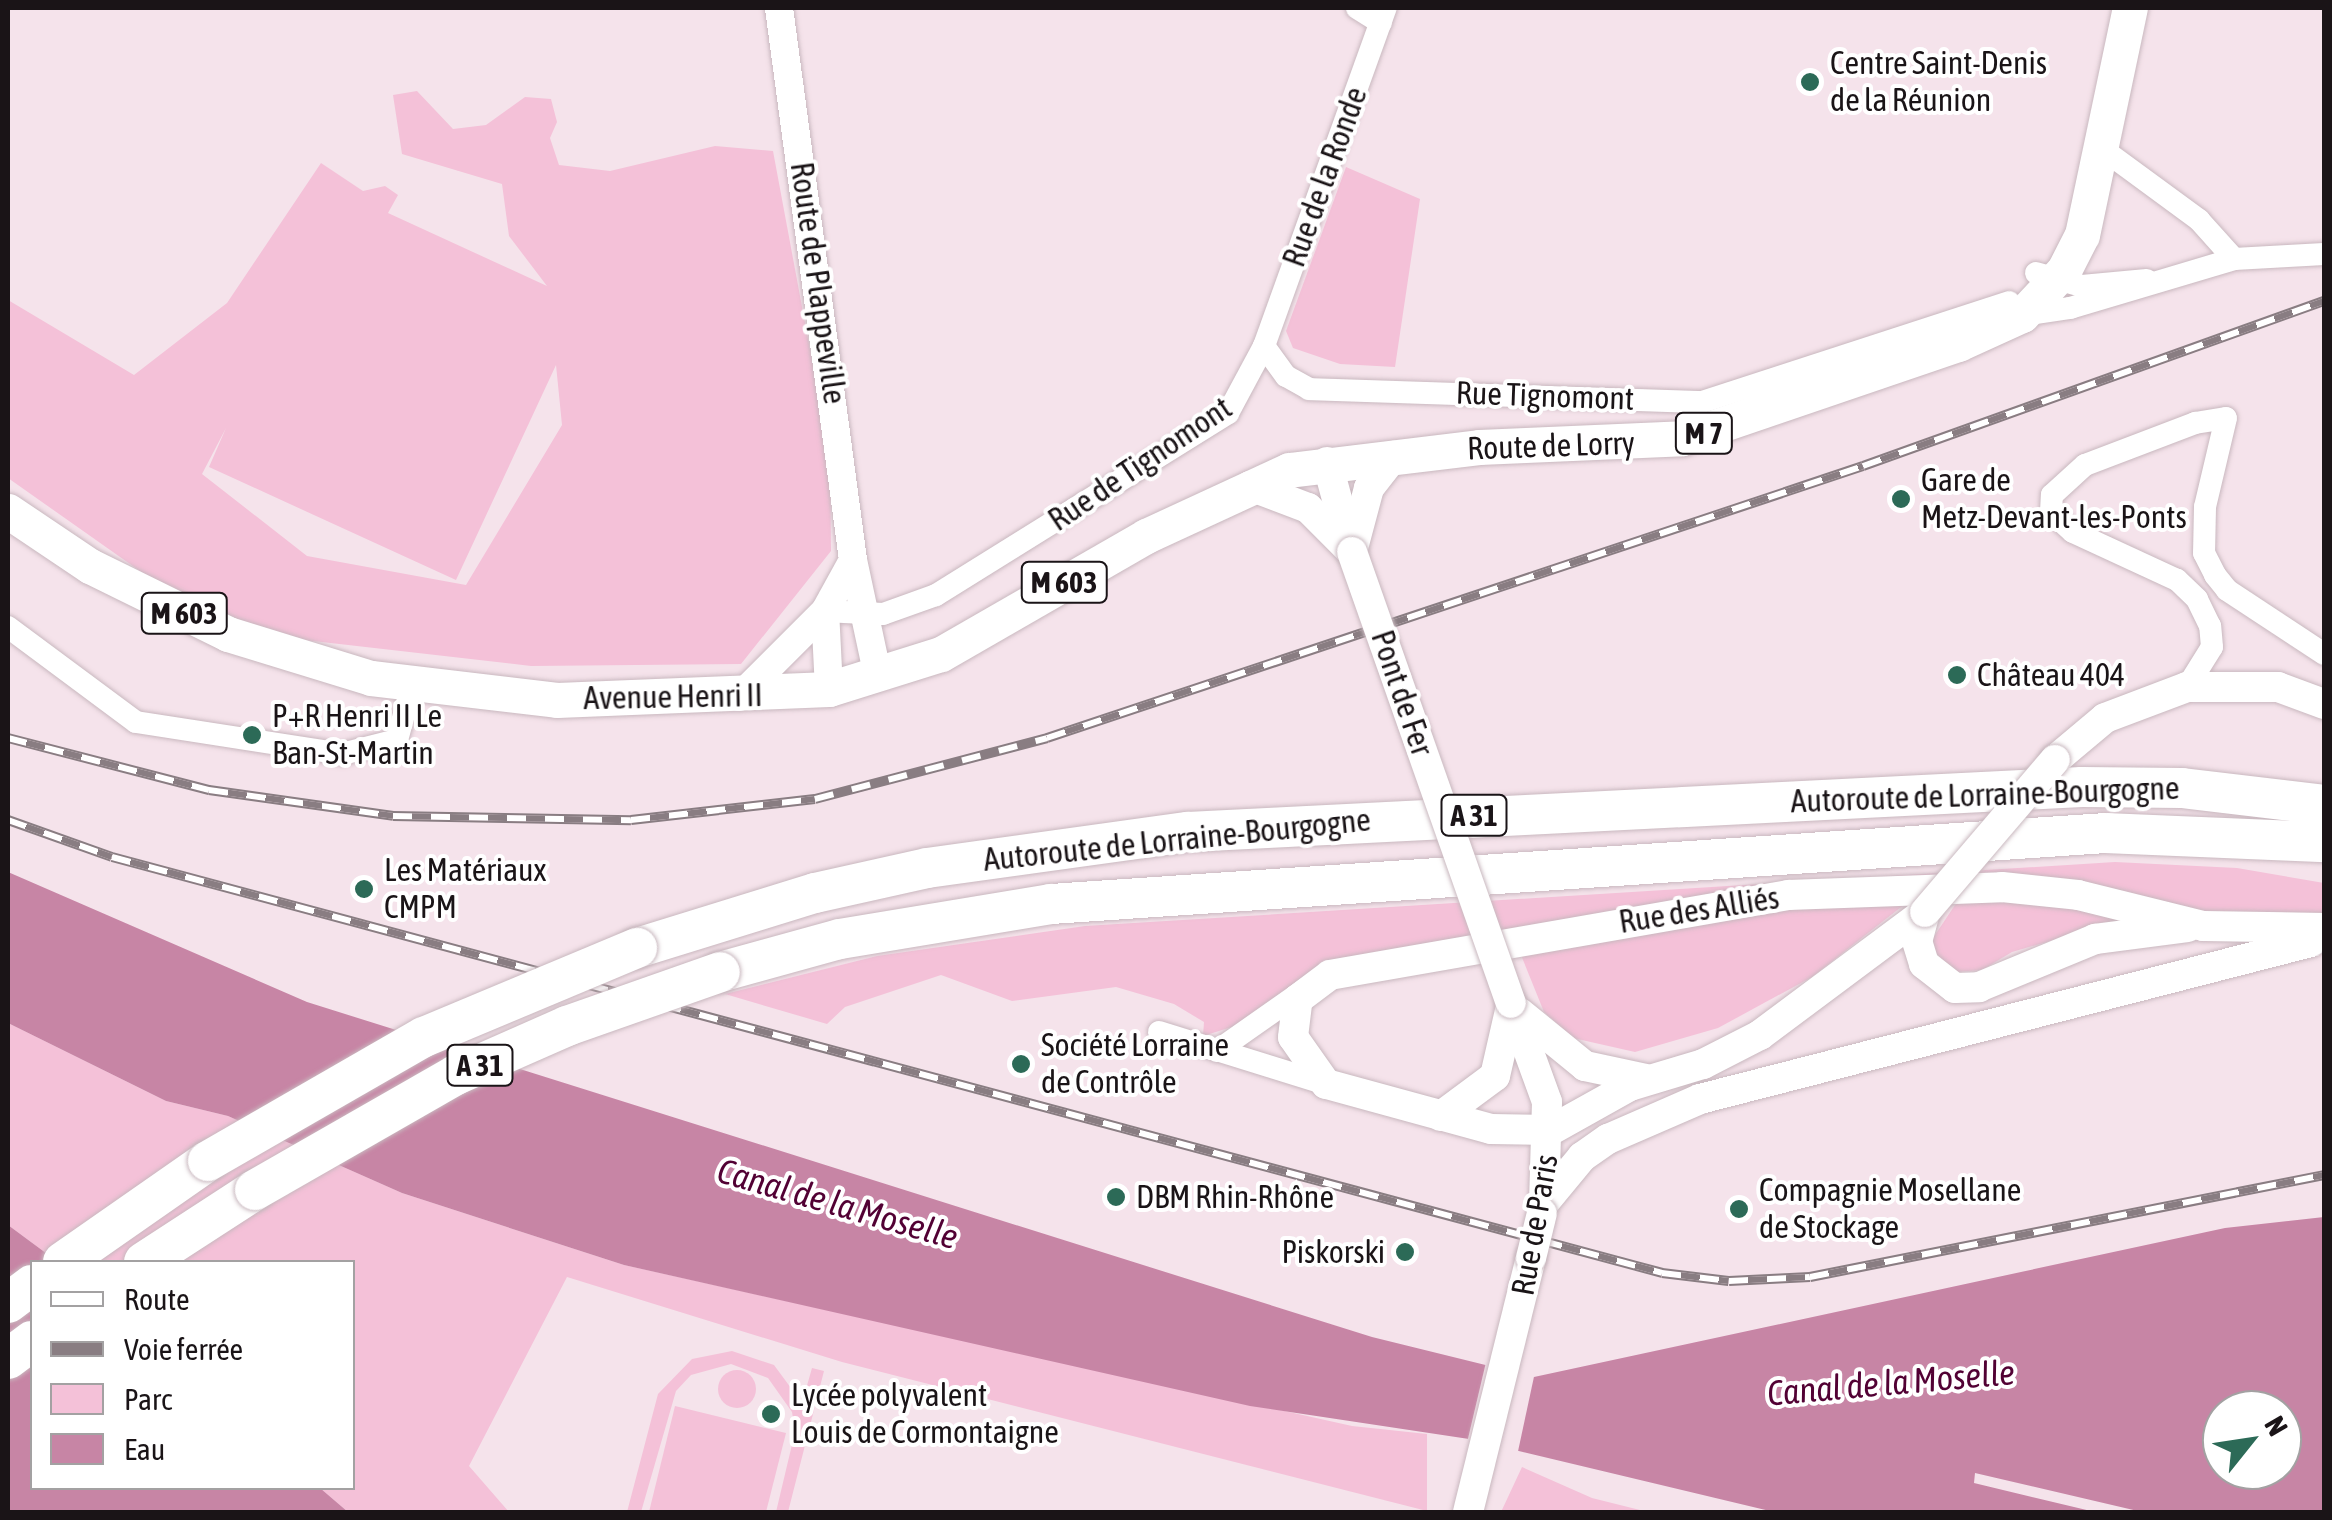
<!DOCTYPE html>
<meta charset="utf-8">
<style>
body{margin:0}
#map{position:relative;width:2332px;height:1520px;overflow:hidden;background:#f5e3eb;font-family:"Asap Condensed",sans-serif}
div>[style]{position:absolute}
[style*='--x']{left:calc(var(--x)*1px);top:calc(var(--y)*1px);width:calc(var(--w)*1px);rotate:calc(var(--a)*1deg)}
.green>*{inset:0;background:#f4c1d8}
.round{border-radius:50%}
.water>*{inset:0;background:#c785a5}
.pier>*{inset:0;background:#f5e3eb}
.roads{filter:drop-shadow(0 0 2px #c9b8bf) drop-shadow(0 0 2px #c9b8bf)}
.minor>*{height:22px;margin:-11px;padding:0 11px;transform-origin:11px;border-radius:11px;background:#fff}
.tertiary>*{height:28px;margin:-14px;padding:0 14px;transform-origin:14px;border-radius:14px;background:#fff}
.secondary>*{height:30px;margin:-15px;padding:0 15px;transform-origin:15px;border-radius:15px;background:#fff}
.primary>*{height:35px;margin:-17.5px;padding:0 17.5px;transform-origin:17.5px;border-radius:17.5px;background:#fff}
.motorway>*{height:40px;margin:-20px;padding:0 20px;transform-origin:20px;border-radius:20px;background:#fff}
.rail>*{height:10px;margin-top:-5px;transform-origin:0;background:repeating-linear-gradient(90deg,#fff 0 19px,#897d82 0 38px);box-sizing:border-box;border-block:2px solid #897d82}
.bridges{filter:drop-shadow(0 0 2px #c9b8bf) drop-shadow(0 0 2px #c9b8bf)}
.secondary-bridge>*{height:30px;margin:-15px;padding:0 15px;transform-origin:15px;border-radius:15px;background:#fff}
.motorway-bridge>*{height:40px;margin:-20px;padding:0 20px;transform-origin:20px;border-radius:20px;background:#fff}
.dots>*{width:28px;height:28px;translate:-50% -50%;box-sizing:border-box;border:5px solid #fff;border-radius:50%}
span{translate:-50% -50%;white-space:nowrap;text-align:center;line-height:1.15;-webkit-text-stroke:8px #fff;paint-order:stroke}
.shield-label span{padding:2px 8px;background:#fff;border:2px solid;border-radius:8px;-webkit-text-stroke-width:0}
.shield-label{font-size:30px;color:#1a1417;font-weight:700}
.poi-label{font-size:32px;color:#1a1417}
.left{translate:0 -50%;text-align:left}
.right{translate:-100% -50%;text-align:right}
.street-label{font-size:32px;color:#1a1417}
.water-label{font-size:35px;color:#520134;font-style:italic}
.frame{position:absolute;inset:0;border:10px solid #1a1417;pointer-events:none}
.legend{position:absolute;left:30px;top:1260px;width:325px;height:230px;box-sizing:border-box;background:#fff;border:2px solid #a3a1a2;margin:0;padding:12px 18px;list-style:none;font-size:30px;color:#1a1417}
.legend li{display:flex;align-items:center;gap:20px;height:50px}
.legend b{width:50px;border:2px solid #a3a1a2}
.north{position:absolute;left:2202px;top:1390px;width:100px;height:100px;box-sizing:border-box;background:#fff;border:2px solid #a3a1a2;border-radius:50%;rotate:60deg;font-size:28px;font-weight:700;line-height:40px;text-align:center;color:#1a1417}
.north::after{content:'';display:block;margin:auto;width:35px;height:45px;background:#2c6a57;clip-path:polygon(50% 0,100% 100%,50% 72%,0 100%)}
</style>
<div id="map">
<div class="green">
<div style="clip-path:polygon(evenodd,417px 91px,453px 129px,486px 125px,525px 97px,551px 99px,557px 122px,550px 138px,559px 165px,610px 171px,715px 146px,773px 151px,830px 457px,831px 551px,741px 664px,531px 666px,225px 631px,8px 478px,8px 300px,134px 375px,227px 303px,321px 163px,363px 191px,385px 186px,398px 195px,388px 213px,547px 286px,509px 236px,502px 184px,402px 154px,393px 95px,417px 91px,556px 365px,562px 425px,466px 585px,307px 556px,202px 474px,226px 428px,209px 467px,456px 580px,556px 365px)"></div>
<div style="clip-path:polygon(1346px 167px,1420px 199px,1395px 367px,1340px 364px,1293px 348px,1286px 331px)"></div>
<div style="clip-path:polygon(2115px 862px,2237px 868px,2324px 883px,2324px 914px,2241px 917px,1981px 879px,1320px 965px,1238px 1025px,1203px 1036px,1204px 1022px,1174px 1004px,1116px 987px,1012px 1001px,941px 975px,845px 1007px,827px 1024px,725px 994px,877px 956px,1085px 926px)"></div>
<div style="clip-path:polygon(1961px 896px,2010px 899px,2165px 921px,2112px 923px,2012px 952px,1982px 970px,1954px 972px,1934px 951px,1933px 938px)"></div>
<div style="clip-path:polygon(1905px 904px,1812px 977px,1718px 1028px,1635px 1052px,1573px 1038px,1544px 1012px,1519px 950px,1793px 905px)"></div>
<div style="clip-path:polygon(8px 1023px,166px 1101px,228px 1116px,402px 1193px,624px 1265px,1352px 1426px,1427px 1434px,1427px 1511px,842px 1362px,567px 1277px,469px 1466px,509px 1512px,348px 1512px,320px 1488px,352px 1488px,352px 1262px,58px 1262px,8px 1225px)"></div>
<div style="clip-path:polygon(732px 1351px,774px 1365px,802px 1403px,812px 1368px,824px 1371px,788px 1512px,776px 1512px,795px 1432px,792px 1412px,768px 1378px,731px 1364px,691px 1375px,676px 1391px,641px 1512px,627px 1512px,658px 1394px,692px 1359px)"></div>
<div class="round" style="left:718px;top:1370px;width:38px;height:38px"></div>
<div style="clip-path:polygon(675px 1406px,786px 1433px,766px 1512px,649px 1512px)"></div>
<div style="clip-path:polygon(1522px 1467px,1592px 1498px,1648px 1512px,1501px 1512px)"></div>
</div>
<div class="water">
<div style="clip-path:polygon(evenodd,8px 872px,307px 1002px,1372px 1337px,1534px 1377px,2225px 1228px,2324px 1217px,2324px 1512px,2142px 1512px,1975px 1473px,1974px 1483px,2095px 1512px,1774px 1512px,1469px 1439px,1250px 1406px,624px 1265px,402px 1193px,228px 1116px,166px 1101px,8px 1023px,8px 872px,2222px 1410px,2282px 1410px,2282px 1470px,2222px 1470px,2222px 1410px)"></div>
<div style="clip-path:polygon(8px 1225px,58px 1262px,32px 1262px,32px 1488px,320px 1488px,348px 1512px,8px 1512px)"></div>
</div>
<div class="pier">
<div style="clip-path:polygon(1487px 1358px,1535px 1372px,1517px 1456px,1467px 1443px)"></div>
</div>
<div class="roads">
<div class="minor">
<div style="--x:1357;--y:8;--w:28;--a:32"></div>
<div style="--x:2097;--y:145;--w:127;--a:36.3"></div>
<div style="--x:2199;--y:220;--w:52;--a:48.1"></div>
<div style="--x:2036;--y:273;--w:48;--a:15.8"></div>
<div style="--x:2082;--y:286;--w:65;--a:-5.3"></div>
<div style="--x:2022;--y:315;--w:49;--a:-8.3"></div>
<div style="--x:2070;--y:308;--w:171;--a:-16.6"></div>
<div style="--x:2234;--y:259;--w:90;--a:-3.2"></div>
<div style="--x:1264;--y:346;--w:37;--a:54"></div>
<div style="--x:1286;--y:376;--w:26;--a:29"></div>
<div style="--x:1309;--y:389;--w:393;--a:1.9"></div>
<div style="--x:1702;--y:402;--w:323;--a:-18"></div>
<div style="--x:825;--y:611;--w:58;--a:3"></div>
<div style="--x:883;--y:614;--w:56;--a:-19.7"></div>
<div style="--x:936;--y:595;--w:344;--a:-31.9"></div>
<div style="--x:1228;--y:413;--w:76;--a:-61.8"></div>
<div style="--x:1264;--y:346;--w:359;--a:-70.2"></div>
<div style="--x:8;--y:627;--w:159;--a:36.6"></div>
<div style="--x:136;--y:722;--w:208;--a:8.8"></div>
<div style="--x:342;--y:754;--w:57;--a:-14.3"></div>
<div style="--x:397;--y:740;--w:57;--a:-74.7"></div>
<div style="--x:2187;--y:687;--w:47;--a:-58"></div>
<div style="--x:2212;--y:647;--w:21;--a:-95"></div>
<div style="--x:2210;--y:626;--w:30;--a:-116"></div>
<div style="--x:2197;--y:599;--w:28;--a:-136"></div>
<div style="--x:2177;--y:580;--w:115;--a:-155.2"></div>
<div style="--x:2073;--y:532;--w:30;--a:-138"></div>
<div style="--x:2051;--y:512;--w:17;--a:-87"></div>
<div style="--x:2052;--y:495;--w:45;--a:-42.3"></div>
<div style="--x:2085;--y:465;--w:118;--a:-20.9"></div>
<div style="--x:2195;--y:423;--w:31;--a:-9"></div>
<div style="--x:2226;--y:418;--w:91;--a:103.3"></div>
<div style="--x:2205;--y:507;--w:46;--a:91.2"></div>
<div style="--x:2204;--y:553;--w:25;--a:63"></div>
<div style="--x:2215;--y:575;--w:19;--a:51"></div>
<div style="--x:2227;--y:590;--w:116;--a:33.4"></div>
<div style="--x:1159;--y:1032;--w:175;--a:17.3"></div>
<div style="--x:1217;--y:1051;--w:111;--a:-35.1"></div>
</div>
<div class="tertiary">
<div style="--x:779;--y:8;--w:557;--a:82.36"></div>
<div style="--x:853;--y:560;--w:120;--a:77.9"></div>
<div style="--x:829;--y:689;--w:78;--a:-92.9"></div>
<div style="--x:825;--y:611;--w:58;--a:-61.2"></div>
<div style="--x:739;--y:697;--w:122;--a:-45"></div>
</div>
<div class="secondary">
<div style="--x:1327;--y:462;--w:81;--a:74.9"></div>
<div style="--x:1250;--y:486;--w:62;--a:20.8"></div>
<div style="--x:1308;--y:508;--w:62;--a:45"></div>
<div style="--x:1352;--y:552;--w:66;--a:-75.1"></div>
<div style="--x:1369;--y:488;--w:41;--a:-52"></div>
<div style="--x:2055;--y:760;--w:65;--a:-40"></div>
<div style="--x:2105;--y:718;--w:88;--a:-20.7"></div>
<div style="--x:2187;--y:687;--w:91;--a:0"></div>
<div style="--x:2278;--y:687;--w:49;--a:20.3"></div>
<div style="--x:1925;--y:912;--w:206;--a:143.3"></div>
<div style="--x:1760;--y:1035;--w:64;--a:153"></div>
<div style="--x:1703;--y:1064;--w:76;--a:163.2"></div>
<div style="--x:1630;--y:1086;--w:90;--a:150.9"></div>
<div style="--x:1551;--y:1130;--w:60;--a:-179"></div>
<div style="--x:1491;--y:1129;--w:171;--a:-164.7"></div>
<div style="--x:1326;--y:1084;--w:57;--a:-125.1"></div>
<div style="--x:1293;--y:1037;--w:38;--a:-83"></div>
<div style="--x:1298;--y:999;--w:40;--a:-37"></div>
<div style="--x:1330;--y:975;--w:465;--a:-9.9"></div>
<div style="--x:1788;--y:895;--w:214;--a:-2.1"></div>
<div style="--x:2002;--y:887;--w:76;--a:6"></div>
<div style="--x:2078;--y:895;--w:129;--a:13.9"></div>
<div style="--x:2203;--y:926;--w:121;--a:0.9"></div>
<div style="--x:1925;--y:912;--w:30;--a:105"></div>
<div style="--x:1917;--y:941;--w:24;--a:73"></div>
<div style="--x:1924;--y:964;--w:39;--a:38"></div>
<div style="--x:1955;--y:988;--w:24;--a:-2"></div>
<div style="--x:1979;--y:987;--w:126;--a:-22.5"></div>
<div style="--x:2095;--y:939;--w:93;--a:-7.4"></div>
<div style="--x:1511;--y:1003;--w:105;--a:70"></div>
<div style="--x:1547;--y:1102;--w:101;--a:91.7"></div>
<div style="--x:1520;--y:1013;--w:84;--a:39.2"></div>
<div style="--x:1585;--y:1066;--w:62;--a:12"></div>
<div style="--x:1441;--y:1116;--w:67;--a:-36.5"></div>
<div style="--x:1495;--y:1076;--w:72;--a:-77.1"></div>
<div style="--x:1544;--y:1203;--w:60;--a:-50.4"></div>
<div style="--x:1582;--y:1157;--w:32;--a:-35"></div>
<div style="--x:1608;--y:1139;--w:100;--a:-23.5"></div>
<div style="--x:1700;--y:1099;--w:631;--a:-14.41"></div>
<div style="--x:1468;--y:1512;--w:262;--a:-76.1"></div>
</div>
<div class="primary">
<div style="--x:8;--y:511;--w:99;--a:33.9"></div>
<div style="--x:90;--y:566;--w:154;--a:26.2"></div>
<div style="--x:228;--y:634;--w:150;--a:17.1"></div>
<div style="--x:371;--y:678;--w:187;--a:6.7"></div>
<div style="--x:557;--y:700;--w:272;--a:-2.3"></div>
<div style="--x:829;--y:689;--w:117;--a:-17.4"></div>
<div style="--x:941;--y:654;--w:237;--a:-29.9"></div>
<div style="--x:1146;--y:536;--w:157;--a:-24.8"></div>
<div style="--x:1289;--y:470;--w:191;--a:-6.9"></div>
<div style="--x:1479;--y:447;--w:203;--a:-2.5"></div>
<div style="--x:1682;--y:438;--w:292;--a:-18.8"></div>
<div style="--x:1958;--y:344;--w:70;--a:-24.4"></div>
<div style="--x:2022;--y:315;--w:62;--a:-47"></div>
<div style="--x:2064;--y:270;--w:39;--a:-63"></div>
<div style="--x:2082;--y:235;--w:232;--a:-78.1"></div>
</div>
<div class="motorway">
<div style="--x:637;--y:948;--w:186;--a:-17.2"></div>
<div style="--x:815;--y:893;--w:115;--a:-12.6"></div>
<div style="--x:927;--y:868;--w:263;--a:-7.9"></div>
<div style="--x:1188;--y:832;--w:895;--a:-2.88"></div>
<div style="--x:2082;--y:787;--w:100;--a:0.6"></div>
<div style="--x:2182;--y:788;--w:143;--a:6.8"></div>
<div style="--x:720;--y:972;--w:124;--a:-15.4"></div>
<div style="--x:840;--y:939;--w:214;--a:-9.4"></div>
<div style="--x:1051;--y:904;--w:1058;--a:-3.85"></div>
<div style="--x:2107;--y:833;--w:217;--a:2.4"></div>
<div style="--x:63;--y:1262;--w:177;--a:-34.9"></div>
<div style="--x:144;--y:1262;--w:132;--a:-33"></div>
<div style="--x:8;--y:1303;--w:30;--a:-37"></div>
<div style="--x:8;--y:1359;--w:30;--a:-37"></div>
</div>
</div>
<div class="rail">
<div style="--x:8;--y:738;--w:208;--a:14.5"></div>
<div style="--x:209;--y:790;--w:186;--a:8"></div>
<div style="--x:393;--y:816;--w:238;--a:1"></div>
<div style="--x:631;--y:820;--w:185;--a:-6.5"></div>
<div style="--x:815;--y:799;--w:240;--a:-14.7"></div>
<div style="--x:1047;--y:738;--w:860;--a:-18.43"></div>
<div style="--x:1863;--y:466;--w:490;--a:-19.7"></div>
<div style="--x:8;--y:820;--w:110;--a:19.6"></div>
<div style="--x:112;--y:857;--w:1605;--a:15.02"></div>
<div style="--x:1662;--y:1273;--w:67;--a:6.8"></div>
<div style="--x:1729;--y:1281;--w:81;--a:-2.8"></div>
<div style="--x:1810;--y:1277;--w:524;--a:-11.22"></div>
</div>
<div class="bridges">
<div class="secondary-bridge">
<div style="--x:1352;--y:552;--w:478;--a:70.6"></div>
<div style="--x:1925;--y:912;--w:200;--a:-49.5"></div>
<div style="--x:1531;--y:1258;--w:46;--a:-76.3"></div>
</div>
<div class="motorway-bridge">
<div style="--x:208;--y:1161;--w:249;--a:-29.9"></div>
<div style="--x:424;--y:1037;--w:231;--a:-22.7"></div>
<div style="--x:255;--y:1190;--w:232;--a:-29.8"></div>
<div style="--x:456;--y:1075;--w:121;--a:-23.8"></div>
<div style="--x:567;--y:1026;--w:162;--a:-19.4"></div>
</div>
</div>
<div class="dots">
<div style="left:1810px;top:82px;background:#2c6a57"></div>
<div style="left:1901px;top:499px;background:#2c6a57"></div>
<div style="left:1957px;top:675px;background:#2c6a57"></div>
<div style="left:252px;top:735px;background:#2c6a57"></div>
<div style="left:364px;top:889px;background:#2c6a57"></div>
<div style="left:1021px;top:1064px;background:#2c6a57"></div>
<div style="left:1116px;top:1197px;background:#2c6a57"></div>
<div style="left:1739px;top:1209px;background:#2c6a57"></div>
<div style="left:1405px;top:1252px;background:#2c6a57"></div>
<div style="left:771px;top:1414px;background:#2c6a57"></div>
</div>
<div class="shield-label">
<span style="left:1704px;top:433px">M 7</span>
<span style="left:1064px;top:582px">M 603</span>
<span style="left:184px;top:613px">M 603</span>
<span style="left:1474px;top:815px">A 31</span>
<span style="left:480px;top:1065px">A 31</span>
</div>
<div class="poi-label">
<span class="left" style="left:1830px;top:82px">Centre Saint-Denis<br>de la Réunion</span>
<span class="left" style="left:1921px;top:499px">Gare de<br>Metz-Devant-les-Ponts</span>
<span class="left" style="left:1977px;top:675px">Château 404</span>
<span class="left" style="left:272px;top:735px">P+R Henri II Le<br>Ban-St-Martin</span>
<span class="left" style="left:384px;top:889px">Les Matériaux<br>CMPM</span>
<span class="left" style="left:1041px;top:1064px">Société Lorraine<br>de Contrôle</span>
<span class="left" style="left:1759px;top:1209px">Compagnie Mosellane<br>de Stockage</span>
<span class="left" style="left:1136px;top:1197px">DBM Rhin-Rhône</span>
<span class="right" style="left:1385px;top:1252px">Piskorski</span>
<span class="left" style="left:791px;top:1414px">Lycée polyvalent<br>Louis de Cormontaigne</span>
</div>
<div class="street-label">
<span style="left:1325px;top:177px;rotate:-70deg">Rue de la Ronde</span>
<span style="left:818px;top:283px;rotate:82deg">Route de Plappeville</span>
<span style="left:1545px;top:396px;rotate:2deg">Rue Tignomont</span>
<span style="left:1551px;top:446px;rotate:-2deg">Route de Lorry</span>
<span style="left:1140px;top:464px;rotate:-34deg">Rue de Tignomont</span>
<span style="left:1402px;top:693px;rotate:71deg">Pont de Fer</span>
<span style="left:673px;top:697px;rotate:-1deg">Avenue Henri II</span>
<span style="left:1985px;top:795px;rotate:-2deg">Autoroute de Lorraine-Bourgogne</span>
<span style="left:1177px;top:840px;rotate:-6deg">Autoroute de Lorraine-Bourgogne</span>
<span style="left:1699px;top:910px;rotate:-9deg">Rue des Alliés</span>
<span style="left:1535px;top:1225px;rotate:-80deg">Rue de Paris</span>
</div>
<div class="water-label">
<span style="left:838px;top:1203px;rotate:16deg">Canal de la Moselle</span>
<span style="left:1891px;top:1382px;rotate:-5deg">Canal de la Moselle</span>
</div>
<div class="frame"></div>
<ul class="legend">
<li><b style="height:12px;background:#fff"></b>Route</li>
<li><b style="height:12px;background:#897d82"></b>Voie ferrée</li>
<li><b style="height:28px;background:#f4c1d8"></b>Parc</li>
<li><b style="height:28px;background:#c785a5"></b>Eau</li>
</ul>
<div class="north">N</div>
</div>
